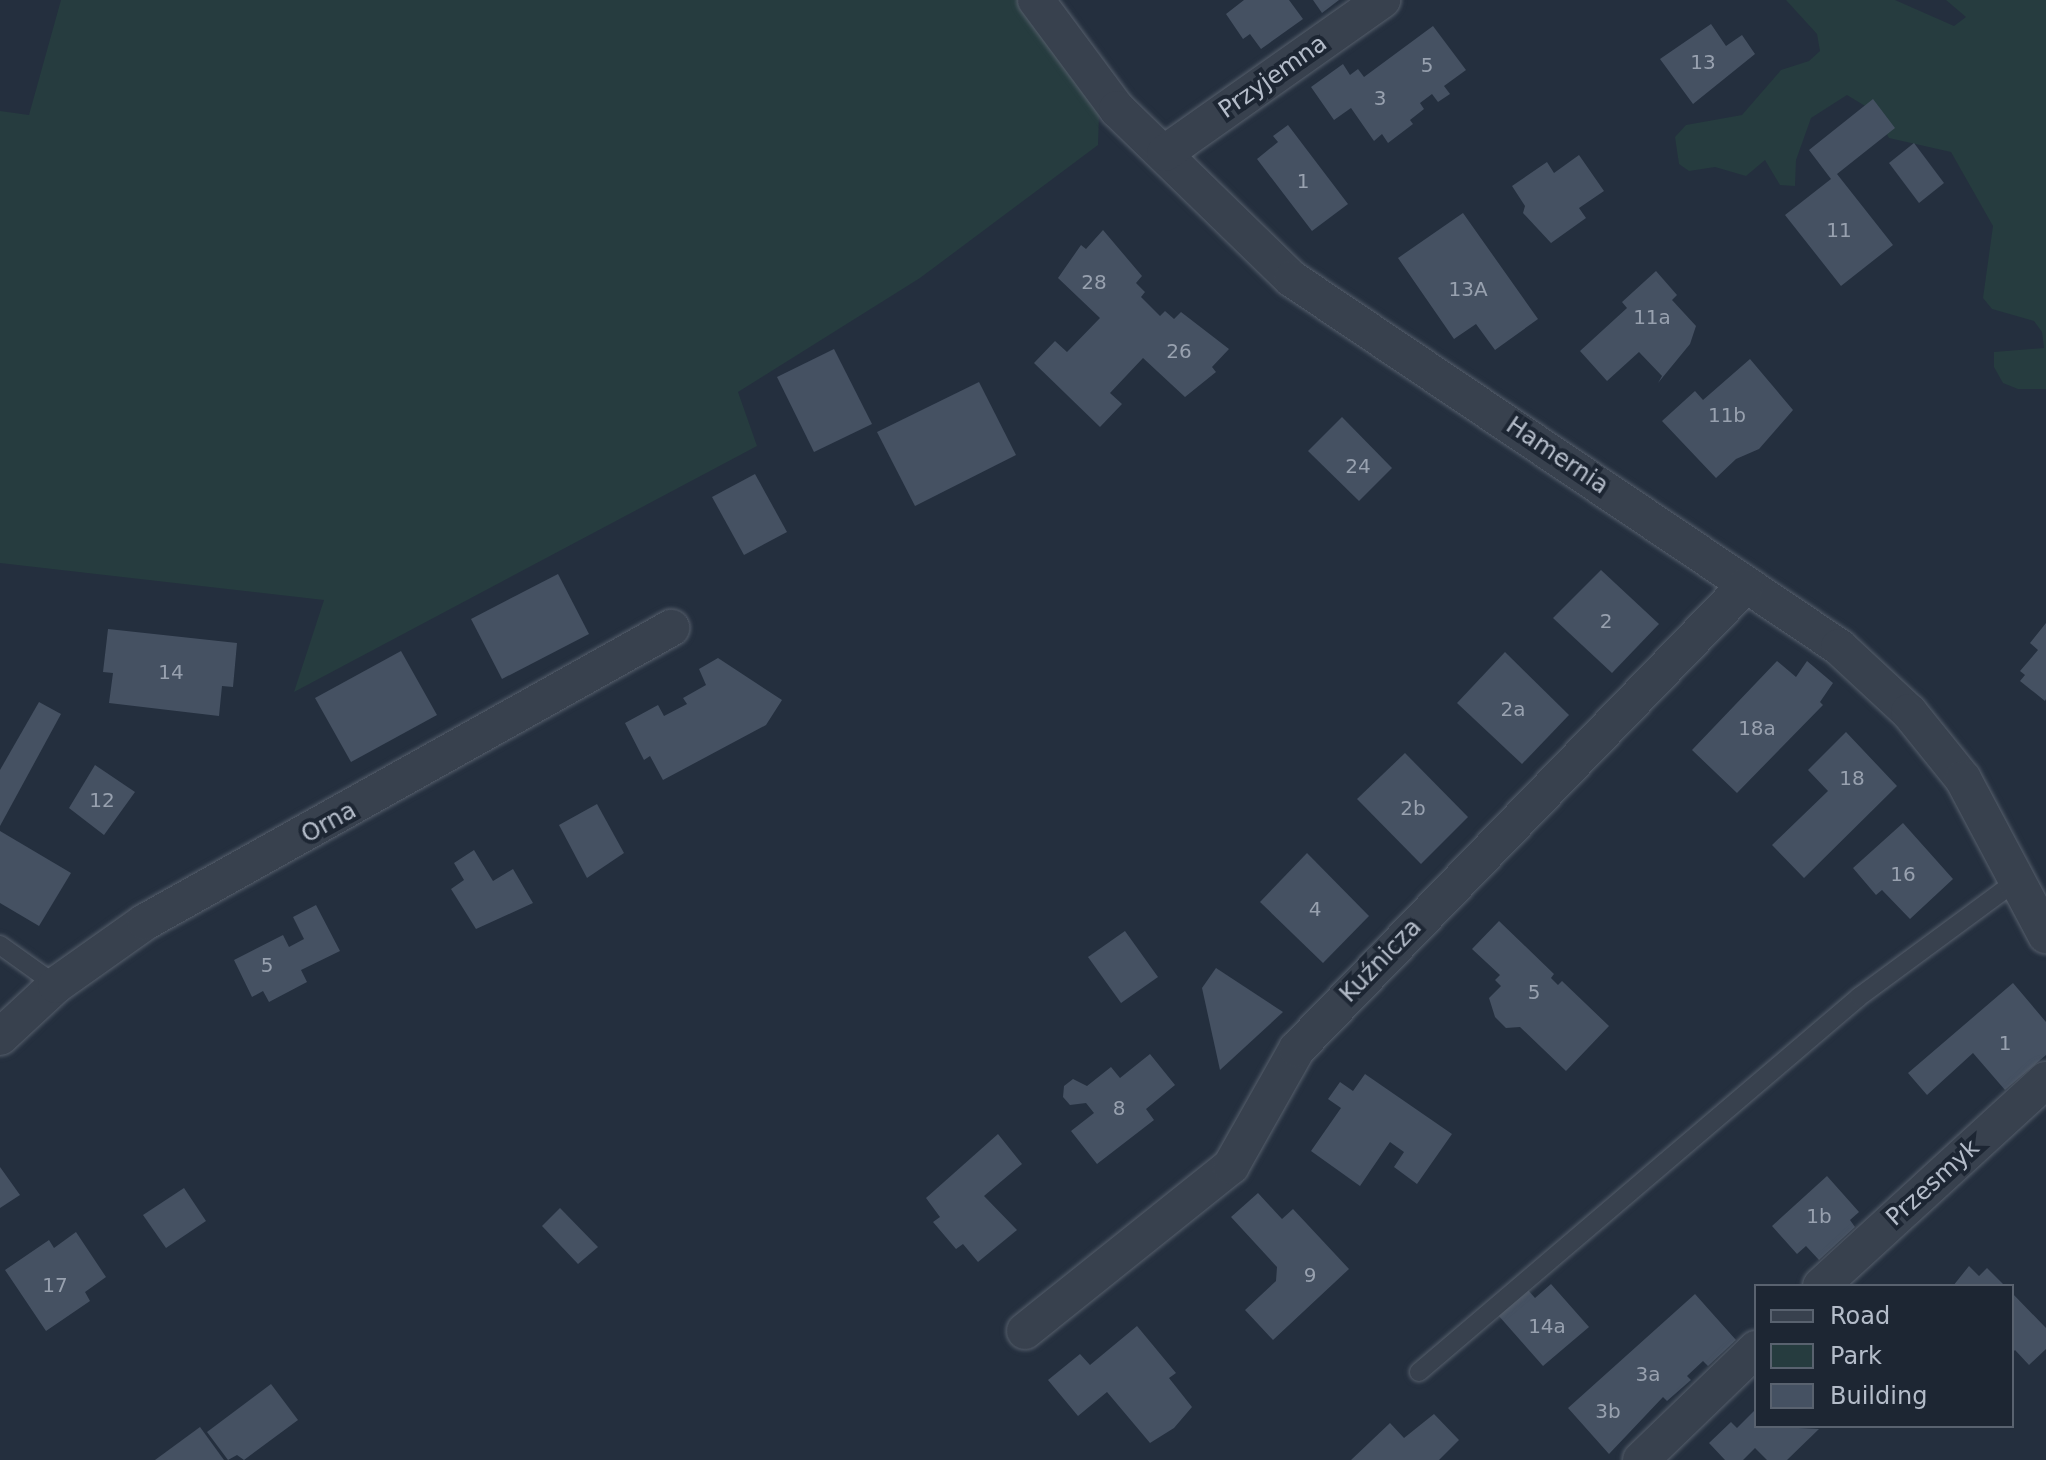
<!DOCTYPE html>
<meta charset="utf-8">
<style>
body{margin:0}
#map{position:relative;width:2046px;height:1460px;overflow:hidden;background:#242f3e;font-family:"DejaVu Sans",sans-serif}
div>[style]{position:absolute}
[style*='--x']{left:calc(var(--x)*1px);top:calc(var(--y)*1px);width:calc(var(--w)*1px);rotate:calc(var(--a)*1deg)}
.green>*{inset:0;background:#263c3f}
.building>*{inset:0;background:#455162}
.roads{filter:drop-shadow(0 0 2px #565f6c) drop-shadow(0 0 2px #565f6c)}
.lane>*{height:18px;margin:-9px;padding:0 9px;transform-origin:9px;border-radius:9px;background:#38414e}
.street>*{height:36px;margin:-18px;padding:0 18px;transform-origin:18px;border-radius:18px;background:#38414e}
span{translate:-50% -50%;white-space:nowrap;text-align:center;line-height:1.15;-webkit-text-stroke:8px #1d2633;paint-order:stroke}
.number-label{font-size:20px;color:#98a1af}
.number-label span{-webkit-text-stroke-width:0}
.street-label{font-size:24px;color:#b4bcc9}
.legend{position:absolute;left:1754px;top:1284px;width:260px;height:144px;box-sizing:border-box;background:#1d2633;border:2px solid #59626f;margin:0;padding:10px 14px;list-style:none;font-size:24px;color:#b4bcc9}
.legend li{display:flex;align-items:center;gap:16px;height:40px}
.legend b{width:40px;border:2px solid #59626f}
</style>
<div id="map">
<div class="green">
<div style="clip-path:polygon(61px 0,1021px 0,1099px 114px,1098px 145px,920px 278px,738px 392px,757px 446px,294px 692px,324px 600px,0 563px,0 111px,29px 115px)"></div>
<div style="clip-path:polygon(1786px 0,1895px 0,1954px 26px,1966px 17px,1946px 0,2046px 0,2046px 389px,2018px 389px,2003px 383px,1994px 367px,1994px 352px,2044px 348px,2042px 332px,2034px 321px,1992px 309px,1983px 298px,1993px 226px,1951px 152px,1889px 138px,1875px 112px,1847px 95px,1811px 118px,1796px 160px,1795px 186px,1780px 185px,1765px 160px,1746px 176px,1715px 167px,1689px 171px,1679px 164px,1675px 137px,1686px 125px,1742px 115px,1781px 70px,1809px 61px,1820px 51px,1817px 34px)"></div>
</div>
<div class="building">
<div style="clip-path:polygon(1244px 0,1289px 0,1303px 19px,1261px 49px,1250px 34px,1243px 39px,1226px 14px)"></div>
<div style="clip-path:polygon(1313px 0,1339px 0,1322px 13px)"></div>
<div style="clip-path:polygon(1711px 24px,1726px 46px,1742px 35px,1755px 54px,1693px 104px,1660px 59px)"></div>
<div style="clip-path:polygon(1433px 26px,1466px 70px,1444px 86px,1450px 94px,1438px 102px,1432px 94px,1420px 103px,1424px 109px,1410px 120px,1413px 124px,1388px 143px,1382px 134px,1374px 141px,1351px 108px,1334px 120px,1311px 87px,1343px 64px,1350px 75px,1358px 69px,1364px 77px)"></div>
<div style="clip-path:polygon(1873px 99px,1895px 128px,1837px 174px,1893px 245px,1841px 286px,1785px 215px,1831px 179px,1809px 150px)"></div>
<div style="clip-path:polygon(1288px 125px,1348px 204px,1312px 231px,1257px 159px,1278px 142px,1273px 136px)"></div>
<div style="clip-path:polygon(1914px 143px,1944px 183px,1919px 203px,1889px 163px)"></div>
<div style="clip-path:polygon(1579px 155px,1604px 191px,1579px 208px,1586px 218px,1551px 243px,1523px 213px,1525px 206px,1512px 186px,1547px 162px,1554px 173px)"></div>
<div style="clip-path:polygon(1463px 213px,1538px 319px,1495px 350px,1476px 324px,1454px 339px,1398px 258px)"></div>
<div style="clip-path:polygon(1103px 230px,1142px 276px,1136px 283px,1145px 292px,1141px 297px,1160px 316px,1165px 311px,1174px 319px,1181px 312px,1229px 349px,1212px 367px,1216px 372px,1185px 397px,1143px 358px,1110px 393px,1122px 404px,1100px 427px,1034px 363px,1055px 341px,1067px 352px,1100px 318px,1058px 278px,1081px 245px,1086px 249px)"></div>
<div style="clip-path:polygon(1656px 271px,1677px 295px,1672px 300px,1696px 326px,1690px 344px,1658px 383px,1662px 376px,1639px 352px,1607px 381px,1580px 351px,1627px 308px,1622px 302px)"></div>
<div style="clip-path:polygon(834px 349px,872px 424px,814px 452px,777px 377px)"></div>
<div style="clip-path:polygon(1750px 359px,1793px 410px,1759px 449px,1736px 459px,1716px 478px,1662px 421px,1695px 391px,1703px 400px)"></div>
<div style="clip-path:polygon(979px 382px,1016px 455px,915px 506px,877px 432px)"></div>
<div style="clip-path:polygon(1342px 417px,1392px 468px,1359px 501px,1308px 451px)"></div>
<div style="clip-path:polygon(755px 474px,787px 532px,744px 555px,712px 497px)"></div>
<div style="clip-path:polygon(1601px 570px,1659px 624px,1612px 673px,1553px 618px)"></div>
<div style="clip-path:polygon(558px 574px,589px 634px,502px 679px,471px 619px)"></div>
<div style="clip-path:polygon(2046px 623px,2046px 699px,2045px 701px,2020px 681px,2025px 675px,2020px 671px,2038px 650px,2030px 643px)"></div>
<div style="clip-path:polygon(108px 629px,237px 643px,233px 687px,222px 686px,219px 716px,109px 703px,113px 673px,103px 672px)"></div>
<div style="clip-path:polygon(401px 651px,437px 715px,351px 762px,315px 698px)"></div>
<div style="clip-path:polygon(1505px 652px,1569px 715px,1522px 764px,1457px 703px)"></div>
<div style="clip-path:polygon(718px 658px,782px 700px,766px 725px,663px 780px,650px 756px,644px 760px,625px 723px,658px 705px,664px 716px,687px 704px,683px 698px,706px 685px,699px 669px)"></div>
<div style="clip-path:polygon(1777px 661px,1796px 677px,1807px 661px,1833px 683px,1820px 702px,1823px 705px,1737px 793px,1692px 750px)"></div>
<div style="clip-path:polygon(39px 702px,61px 714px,0 826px,0 770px)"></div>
<div style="clip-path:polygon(1846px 732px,1897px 786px,1804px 878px,1772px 845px,1828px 791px,1808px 770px)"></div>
<div style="clip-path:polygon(1405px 753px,1468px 817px,1421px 864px,1357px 799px)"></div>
<div style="clip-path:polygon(95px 765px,135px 792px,104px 835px,69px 808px)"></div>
<div style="clip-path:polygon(597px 804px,624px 853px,587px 878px,559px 825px)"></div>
<div style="clip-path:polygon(1903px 823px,1953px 879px,1910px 919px,1882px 890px,1876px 895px,1853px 868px)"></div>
<div style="clip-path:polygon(0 831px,71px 873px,39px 926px,0 903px)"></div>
<div style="clip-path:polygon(474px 850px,493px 881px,513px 869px,533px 903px,476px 929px,451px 889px,464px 880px,454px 863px)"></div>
<div style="clip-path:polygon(1307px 853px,1369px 916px,1323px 963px,1260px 902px)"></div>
<div style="clip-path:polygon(316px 905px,340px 951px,301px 970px,307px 982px,269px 1002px,263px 991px,252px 997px,234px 960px,283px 935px,289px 947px,304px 939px,293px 917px)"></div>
<div style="clip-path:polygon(1499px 921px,1554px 974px,1551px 978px,1558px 985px,1562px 981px,1609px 1026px,1566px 1071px,1520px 1027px,1506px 1028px,1495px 1017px,1489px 998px,1501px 986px,1495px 980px,1500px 975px,1472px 949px)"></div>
<div style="clip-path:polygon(1125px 931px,1158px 977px,1121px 1003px,1088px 957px)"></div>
<div style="clip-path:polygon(1216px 968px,1283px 1012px,1220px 1070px,1202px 988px)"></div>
<div style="clip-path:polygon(2013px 983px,2046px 1022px,2046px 1055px,2005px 1090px,1973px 1053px,1927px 1095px,1908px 1073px)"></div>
<div style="clip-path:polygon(1150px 1054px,1175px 1085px,1146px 1109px,1154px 1120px,1097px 1164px,1071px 1131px,1094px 1113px,1086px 1103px,1070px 1105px,1063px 1097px,1064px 1086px,1073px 1079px,1087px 1086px,1111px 1067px,1120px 1078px)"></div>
<div style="clip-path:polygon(1365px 1074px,1452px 1134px,1417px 1184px,1394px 1167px,1404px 1152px,1390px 1142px,1360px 1186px,1311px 1151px,1341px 1108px,1328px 1099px,1340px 1082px,1353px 1091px)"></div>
<div style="clip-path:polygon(998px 1134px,1022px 1164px,984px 1196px,1017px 1230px,978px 1262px,963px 1244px,956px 1249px,933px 1222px,940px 1217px,926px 1198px)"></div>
<div style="clip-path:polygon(0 1167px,20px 1195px,0 1208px)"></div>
<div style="clip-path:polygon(1827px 1176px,1859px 1212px,1850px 1220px,1855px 1227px,1819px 1260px,1806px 1246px,1797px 1254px,1772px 1226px)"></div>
<div style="clip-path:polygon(184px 1188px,206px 1221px,166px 1248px,143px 1215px)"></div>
<div style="clip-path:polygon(1258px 1193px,1282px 1219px,1293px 1209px,1349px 1269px,1273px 1340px,1245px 1310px,1276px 1281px,1277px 1267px,1231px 1217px)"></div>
<div style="clip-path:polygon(560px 1208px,598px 1247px,578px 1264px,542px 1226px)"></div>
<div style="clip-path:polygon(76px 1232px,106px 1277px,85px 1292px,90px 1301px,46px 1331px,5px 1270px,49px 1240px,54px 1248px)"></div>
<div style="clip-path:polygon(1969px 1266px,1979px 1276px,1987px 1268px,2005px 1286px,1953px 1286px)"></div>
<div style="clip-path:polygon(1551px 1284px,1589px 1327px,1543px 1366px,1498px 1315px,1528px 1290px,1535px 1298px)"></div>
<div style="clip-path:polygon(2012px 1293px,2046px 1328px,2046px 1349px,2029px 1365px,2015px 1350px,2012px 1353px)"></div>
<div style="clip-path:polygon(1695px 1294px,1736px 1340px,1708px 1366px,1703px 1361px,1687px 1376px,1691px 1380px,1667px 1401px,1663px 1397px,1609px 1454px,1568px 1408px)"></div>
<div style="clip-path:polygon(1137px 1326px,1176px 1373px,1169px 1378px,1192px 1407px,1174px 1428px,1150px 1443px,1107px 1392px,1078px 1416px,1048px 1380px,1080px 1354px,1090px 1365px)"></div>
<div style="clip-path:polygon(271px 1384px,298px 1420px,244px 1460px,237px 1455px,228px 1460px,207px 1432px)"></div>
<div style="clip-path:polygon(1756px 1409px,1756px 1426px,1819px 1429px,1787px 1460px,1767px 1460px,1755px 1448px,1743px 1460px,1725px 1460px,1709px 1443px,1731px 1422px,1737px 1428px)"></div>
<div style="clip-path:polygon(1434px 1414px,1459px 1440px,1439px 1460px,1351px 1460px,1390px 1423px,1404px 1438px)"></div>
<div style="clip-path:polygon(200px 1427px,224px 1460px,155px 1460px)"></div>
</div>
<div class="roads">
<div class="lane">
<div style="--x:0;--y:945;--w:69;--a:35.5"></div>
<div style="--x:1419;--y:1372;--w:578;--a:-40.44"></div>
<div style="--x:1859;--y:997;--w:199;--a:-36.4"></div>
</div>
<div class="street">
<div style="--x:1036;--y:0;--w:136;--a:53.4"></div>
<div style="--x:1117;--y:109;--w:244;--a:44.2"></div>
<div style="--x:1292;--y:279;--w:659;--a:33.93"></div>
<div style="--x:1839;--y:647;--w:96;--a:42.9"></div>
<div style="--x:1909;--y:712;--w:86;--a:51.1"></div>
<div style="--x:1963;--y:779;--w:177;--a:62"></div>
<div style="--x:1165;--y:153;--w:266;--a:-35.2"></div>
<div style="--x:0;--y:1037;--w:76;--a:-42.9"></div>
<div style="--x:56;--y:985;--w:109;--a:-35.3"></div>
<div style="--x:145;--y:922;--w:603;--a:-29.2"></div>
<div style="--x:1821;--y:1286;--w:305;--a:-42.5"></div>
<div style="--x:1025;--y:1331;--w:264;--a:-38.7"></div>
<div style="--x:1231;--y:1166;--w:134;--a:-60.6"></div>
<div style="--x:1297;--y:1049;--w:643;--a:-45.95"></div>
<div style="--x:1641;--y:1460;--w:160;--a:-44"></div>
</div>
</div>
<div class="number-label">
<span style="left:1703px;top:62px">13</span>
<span style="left:1427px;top:65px">5</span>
<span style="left:1380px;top:98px">3</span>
<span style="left:1303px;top:181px">1</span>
<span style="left:1839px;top:230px">11</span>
<span style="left:1094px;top:282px">28</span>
<span style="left:1468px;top:289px">13A</span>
<span style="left:1652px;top:317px">11a</span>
<span style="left:1179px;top:351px">26</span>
<span style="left:1727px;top:415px">11b</span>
<span style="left:1358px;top:466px">24</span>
<span style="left:1606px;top:621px">2</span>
<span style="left:171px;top:672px">14</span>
<span style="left:1513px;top:709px">2a</span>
<span style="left:1757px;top:728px">18a</span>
<span style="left:1852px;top:778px">18</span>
<span style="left:102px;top:800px">12</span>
<span style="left:1413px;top:808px">2b</span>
<span style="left:1903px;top:874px">16</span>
<span style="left:1315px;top:909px">4</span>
<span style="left:267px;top:965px">5</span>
<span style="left:1534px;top:992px">5</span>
<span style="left:2005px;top:1043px">1</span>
<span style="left:1119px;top:1108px">8</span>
<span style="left:1819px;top:1216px">1b</span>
<span style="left:1310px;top:1275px">9</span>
<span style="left:55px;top:1285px">17</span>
<span style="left:1547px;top:1326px">14a</span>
<span style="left:1648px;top:1374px">3a</span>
<span style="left:1608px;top:1411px">3b</span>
</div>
<div class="street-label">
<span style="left:1273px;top:77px;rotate:-35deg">Przyjemna</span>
<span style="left:1557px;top:456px;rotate:34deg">Hamernia</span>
<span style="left:329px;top:823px;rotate:-29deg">Orna</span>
<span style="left:1381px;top:961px;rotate:-46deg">Kuźnicza</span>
<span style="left:1933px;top:1183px;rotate:-42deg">Przesmyk</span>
</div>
<ul class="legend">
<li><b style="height:10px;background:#38414e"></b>Road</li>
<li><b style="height:22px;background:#263c3f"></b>Park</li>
<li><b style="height:22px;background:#455162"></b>Building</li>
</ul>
</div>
